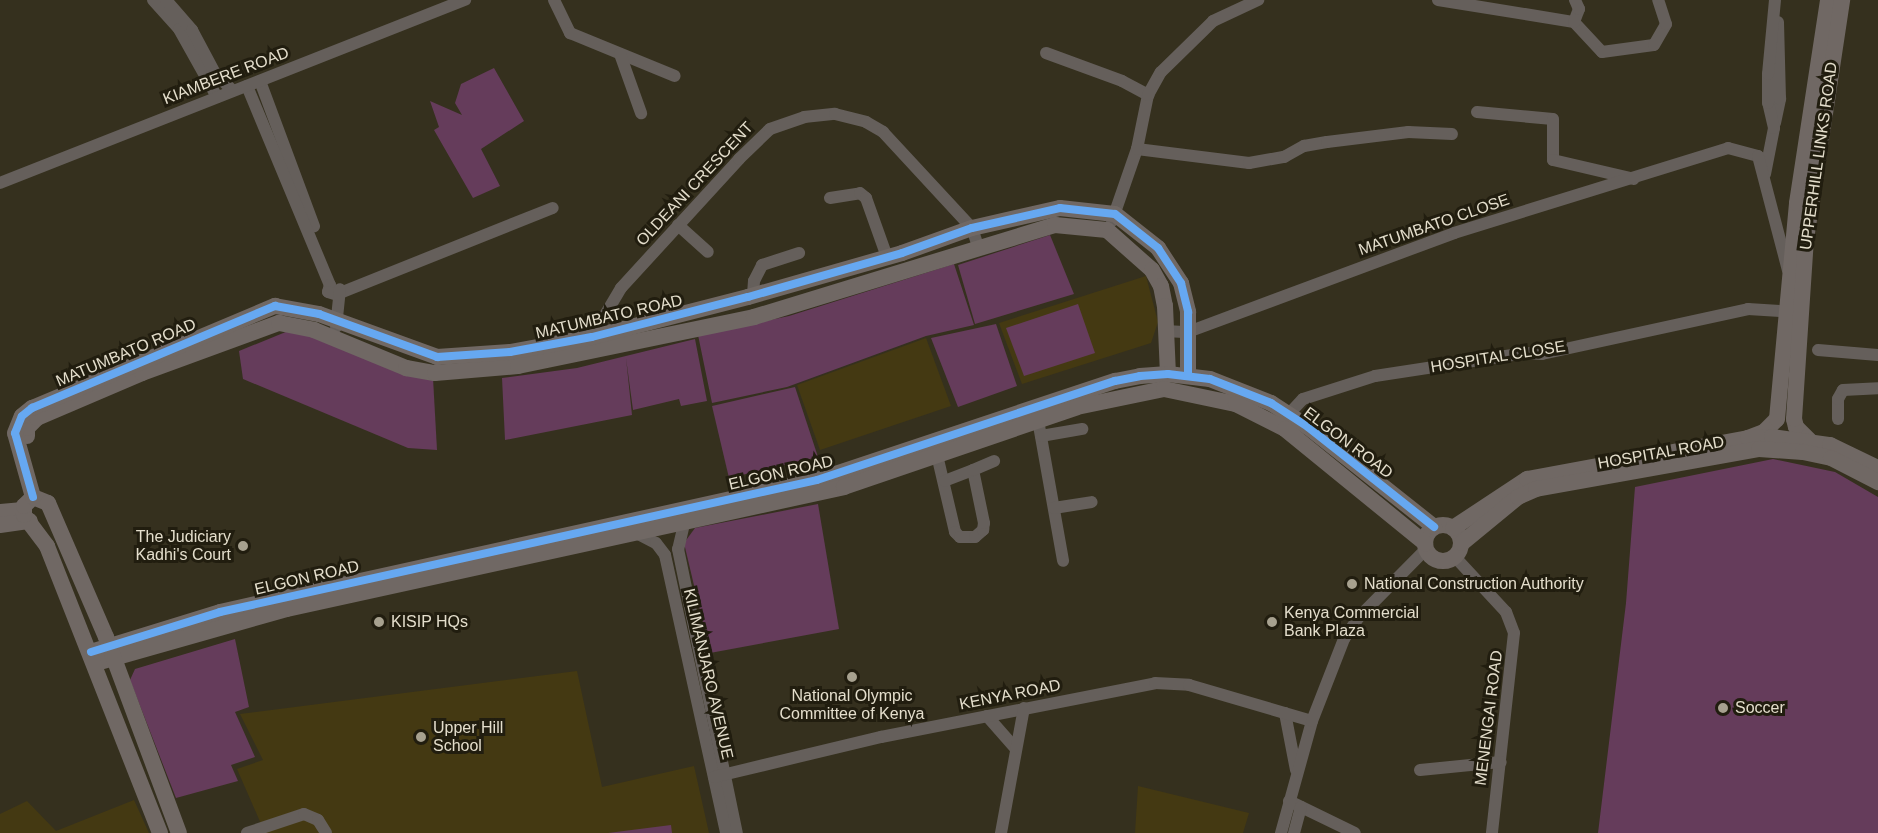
<!DOCTYPE html>
<style>
body{margin:0}
#map{position:relative;width:1878px;height:833px;overflow:hidden;background:#35301e;font-family:Arial,sans-serif}
div>[style]{position:absolute}
[style*='--x']{left:calc(var(--x)*1px);top:calc(var(--y)*1px);width:calc(var(--w)*1px);rotate:calc(var(--a)*1deg)}
.built>*{inset:0;background:#443912}
.green>*{inset:0;background:#653c5b}
.street>*{height:12px;margin:-6px;padding:0 6px;transform-origin:6px;border-radius:6px;background:#655f5b}
.secondary>*{height:16px;margin:-8px;padding:0 8px;transform-origin:8px;border-radius:8px;background:#706864}
.secondary>.ring{margin:-8px;padding:0;box-sizing:content-box;background:none;border:16px solid #706864;border-radius:50%}
.cycleway>*{height:8px;margin:-4px;padding:0 4px;transform-origin:4px;border-radius:4px;background:#66a8f1}
.dots>*{width:16px;height:16px;translate:-50% -50%;box-sizing:border-box;border:3px solid #211d0f;border-radius:50%}
span{translate:-50% -50%;white-space:nowrap;text-align:center;line-height:1.15;-webkit-text-stroke:6px #211d0f;paint-order:stroke}
.street-label{font-size:16px;color:#e4decc}
.poi-label{font-size:16px;color:#e4decc}
.right{translate:-100% -50%;text-align:right}
.left{translate:0 -50%;text-align:left}
</style>
<div id="map">
<div class="built">
<div style="clip-path:polygon(1146px 276px,1158px 322px,1151px 343px,1022px 384px,999px 323px)"></div>
<div style="clip-path:polygon(926px 338px,951px 406px,820px 450px,797px 385px)"></div>
<div style="clip-path:polygon(577px 671px,602px 787px,694px 766px,709px 833px,265px 833px,237px 769px,263px 760px,240px 714px)"></div>
<div style="clip-path:polygon(1138px 786px,1249px 813px,1243px 833px,1135px 833px)"></div>
<div style="clip-path:polygon(134px 800px,149px 833px,0 833px,0 814px,27px 801px,56px 831px)"></div>
</div>
<div class="green">
<div style="clip-path:polygon(494px 68px,524px 121px,481px 149px,500px 186px,473px 198px,434px 130px,439px 127px,430px 101px,462px 115px,455px 103px,461px 84px)"></div>
<div style="clip-path:polygon(1050px 235px,1074px 294px,975px 324px,958px 265px)"></div>
<div style="clip-path:polygon(954px 264px,974px 325px,926px 336px,787px 387px,712px 403px,698px 335px,789px 316px)"></div>
<div style="clip-path:polygon(1078px 304px,1095px 353px,1024px 376px,1006px 328px)"></div>
<div style="clip-path:polygon(996px 324px,1017px 386px,958px 407px,931px 338px)"></div>
<div style="clip-path:polygon(293px 329px,433px 378px,437px 450px,408px 448px,243px 379px,239px 351px)"></div>
<div style="clip-path:polygon(695px 339px,707px 401px,681px 406px,679px 399px,633px 410px,626px 358px,632px 415px,505px 440px,502px 378px,577px 368px)"></div>
<div style="clip-path:polygon(795px 387px,818px 457px,729px 478px,712px 406px)"></div>
<div style="clip-path:polygon(1773px 459px,1835px 472px,1878px 497px,1878px 833px,1598px 833px,1626px 603px,1635px 487px)"></div>
<div style="clip-path:polygon(818px 504px,839px 629px,710px 653px,684px 543px,695px 528px)"></div>
<div style="clip-path:polygon(235px 639px,249px 707px,235px 712px,255px 757px,231px 765px,238px 781px,176px 798px,130px 680px,135px 669px)"></div>
<div style="clip-path:polygon(671px 825px,672px 833px,608px 833px)"></div>
</div>
<div class="street">
<div style="--x:153;--y:0;--w:39;--a:48"></div>
<div style="--x:179;--y:29;--w:78;--a:60.8"></div>
<div style="--x:166;--y:0;--w:40;--a:49"></div>
<div style="--x:192;--y:30;--w:49;--a:61.9"></div>
<div style="--x:215;--y:73;--w:25;--a:45"></div>
<div style="--x:554;--y:0;--w:37;--a:64"></div>
<div style="--x:570;--y:33;--w:113;--a:22.3"></div>
<div style="--x:1438;--y:0;--w:138;--a:9.2"></div>
<div style="--x:1574;--y:22;--w:41;--a:47"></div>
<div style="--x:1602;--y:52;--w:52;--a:-7.7"></div>
<div style="--x:1654;--y:45;--w:24;--a:-60"></div>
<div style="--x:1666;--y:24;--w:25;--a:-108"></div>
<div style="--x:1574;--y:22;--w:14;--a:-69"></div>
<div style="--x:1579;--y:9;--w:10;--a:-114"></div>
<div style="--x:1046;--y:53;--w:81;--a:20.2"></div>
<div style="--x:1122;--y:81;--w:30;--a:28"></div>
<div style="--x:620;--y:54;--w:63;--a:70.4"></div>
<div style="--x:260;--y:81;--w:155;--a:69.6"></div>
<div style="--x:247;--y:86;--w:216;--a:67.4"></div>
<div style="--x:330;--y:285;--w:7;--a:106"></div>
<div style="--x:328;--y:292;--w:10;--a:17"></div>
<div style="--x:1477;--y:112;--w:76;--a:5.3"></div>
<div style="--x:1553;--y:119;--w:41;--a:90"></div>
<div style="--x:1553;--y:160;--w:83;--a:13.2"></div>
<div style="--x:1775;--y:123;--w:25;--a:-78"></div>
<div style="--x:1780;--y:99;--w:77;--a:-91.5"></div>
<div style="--x:1137;--y:149;--w:113;--a:7.1"></div>
<div style="--x:1249;--y:163;--w:36;--a:-10"></div>
<div style="--x:1284;--y:157;--w:23;--a:-29"></div>
<div style="--x:1304;--y:146;--w:23;--a:-10"></div>
<div style="--x:1327;--y:142;--w:82;--a:-7"></div>
<div style="--x:1408;--y:132;--w:44;--a:2.6"></div>
<div style="--x:1765;--y:174;--w:47;--a:-78.9"></div>
<div style="--x:1774;--y:128;--w:26;--a:-103"></div>
<div style="--x:1768;--y:103;--w:29;--a:-90"></div>
<div style="--x:1768;--y:74;--w:74;--a:-84.6"></div>
<div style="--x:0;--y:183;--w:500;--a:-21.5"></div>
<div style="--x:830;--y:198;--w:30;--a:-9"></div>
<div style="--x:860;--y:193;--w:8;--a:40"></div>
<div style="--x:866;--y:198;--w:63;--a:70.4"></div>
<div style="--x:1112;--y:221;--w:76;--a:-70.9"></div>
<div style="--x:1137;--y:149;--w:55;--a:-78.5"></div>
<div style="--x:1148;--y:95;--w:26;--a:-61"></div>
<div style="--x:1161;--y:72;--w:73;--a:-44.4"></div>
<div style="--x:1213;--y:21;--w:50;--a:-25"></div>
<div style="--x:678;--y:225;--w:40;--a:42"></div>
<div style="--x:340;--y:293;--w:229;--a:-21.8"></div>
<div style="--x:753;--y:295;--w:14;--a:-86"></div>
<div style="--x:754;--y:281;--w:18;--a:-63"></div>
<div style="--x:762;--y:265;--w:39;--a:-18"></div>
<div style="--x:336;--y:327;--w:38;--a:-84"></div>
<div style="--x:1166;--y:331;--w:22;--a:3"></div>
<div style="--x:1188;--y:332;--w:284;--a:-20.4"></div>
<div style="--x:1454;--y:233;--w:287;--a:-17.2"></div>
<div style="--x:1728;--y:148;--w:31;--a:15"></div>
<div style="--x:1758;--y:156;--w:118;--a:75.3"></div>
<div style="--x:592;--y:337;--w:57;--a:-59.4"></div>
<div style="--x:621;--y:288;--w:175;--a:-47.5"></div>
<div style="--x:739;--y:159;--w:43;--a:-44.1"></div>
<div style="--x:770;--y:129;--w:36;--a:-19"></div>
<div style="--x:804;--y:117;--w:31;--a:-6"></div>
<div style="--x:835;--y:114;--w:32;--a:14"></div>
<div style="--x:866;--y:122;--w:20;--a:30"></div>
<div style="--x:883;--y:132;--w:131;--a:47.2"></div>
<div style="--x:972;--y:228;--w:22;--a:72"></div>
<div style="--x:1818;--y:350;--w:60;--a:4.8"></div>
<div style="--x:1288;--y:415;--w:22;--a:-47"></div>
<div style="--x:1303;--y:399;--w:76;--a:-17.7"></div>
<div style="--x:1375;--y:376;--w:152;--a:-8.7"></div>
<div style="--x:1525;--y:353;--w:17;--a:3"></div>
<div style="--x:1542;--y:354;--w:211;--a:-12.3"></div>
<div style="--x:1748;--y:309;--w:47;--a:3.7"></div>
<div style="--x:1838;--y:419;--w:20;--a:-90"></div>
<div style="--x:1838;--y:399;--w:10;--a:-61"></div>
<div style="--x:1843;--y:390;--w:35;--a:-3"></div>
<div style="--x:1038;--y:420;--w:143;--a:79.9"></div>
<div style="--x:1041;--y:436;--w:42;--a:-9.7"></div>
<div style="--x:937;--y:455;--w:79;--a:76.8"></div>
<div style="--x:955;--y:532;--w:7;--a:45"></div>
<div style="--x:960;--y:537;--w:15;--a:0"></div>
<div style="--x:975;--y:537;--w:11;--a:-41"></div>
<div style="--x:983;--y:530;--w:7;--a:-82"></div>
<div style="--x:984;--y:523;--w:54;--a:-101.7"></div>
<div style="--x:973;--y:470;--w:30;--a:159"></div>
<div style="--x:973;--y:470;--w:23;--a:-23"></div>
<div style="--x:1054;--y:508;--w:38;--a:-9"></div>
<div style="--x:684;--y:524;--w:26;--a:103"></div>
<div style="--x:678;--y:549;--w:290;--a:78.3"></div>
<div style="--x:638;--y:534;--w:20;--a:27"></div>
<div style="--x:656;--y:543;--w:15;--a:53"></div>
<div style="--x:665;--y:555;--w:285;--a:77.6"></div>
<div style="--x:1455;--y:557;--w:75;--a:47.2"></div>
<div style="--x:1506;--y:612;--w:22;--a:69"></div>
<div style="--x:1514;--y:633;--w:201;--a:96.3"></div>
<div style="--x:1285;--y:713;--w:58;--a:79.1"></div>
<div style="--x:987;--y:716;--w:44;--a:48.7"></div>
<div style="--x:1420;--y:770;--w:81;--a:-5.6"></div>
<div style="--x:714;--y:777;--w:172;--a:-13.5"></div>
<div style="--x:881;--y:737;--w:279;--a:-11.1"></div>
<div style="--x:1155;--y:683;--w:34;--a:3"></div>
<div style="--x:1189;--y:685;--w:128;--a:16.3"></div>
<div style="--x:1289;--y:801;--w:73;--a:25.9"></div>
<div style="--x:247;--y:833;--w:60;--a:-18.4"></div>
<div style="--x:304;--y:814;--w:15;--a:23"></div>
<div style="--x:318;--y:820;--w:15;--a:58"></div>
<div style="--x:1001;--y:833;--w:127;--a:-79.6"></div>
<div style="--x:1281;--y:833;--w:116;--a:-74.5"></div>
<div style="--x:1312;--y:721;--w:88;--a:-68.7"></div>
<div style="--x:1344;--y:639;--w:27;--a:-56"></div>
<div style="--x:1359;--y:617;--w:95;--a:-45.4"></div>
<div style="--x:1294;--y:833;--w:27;--a:-75"></div>
</div>
<div class="secondary">
<div style="--x:27;--y:436;--w:8;--a:-90"></div>
<div style="--x:27;--y:428;--w:14;--a:-45"></div>
<div style="--x:37;--y:418;--w:114;--a:-23.2"></div>
<div style="--x:142;--y:373;--w:146;--a:-20.1"></div>
<div style="--x:279;--y:323;--w:36;--a:11"></div>
<div style="--x:314;--y:330;--w:100;--a:22.4"></div>
<div style="--x:406;--y:368;--w:29;--a:10"></div>
<div style="--x:435;--y:373;--w:83;--a:-4.8"></div>
<div style="--x:518;--y:366;--w:241;--a:-11.7"></div>
<div style="--x:754;--y:317;--w:315;--a:-17"></div>
<div style="--x:1055;--y:225;--w:52;--a:5.5"></div>
<div style="--x:1107;--y:230;--w:60;--a:41.6"></div>
<div style="--x:1152;--y:270;--w:18;--a:61"></div>
<div style="--x:1161;--y:286;--w:20;--a:79"></div>
<div style="--x:1165;--y:306;--w:68;--a:87.5"></div>
<div style="--x:1748;--y:438;--w:17;--a:-21"></div>
<div style="--x:1764;--y:432;--w:18;--a:-45"></div>
<div style="--x:1777;--y:419;--w:217;--a:-84.7"></div>
<div style="--x:1797;--y:203;--w:205;--a:-81.3"></div>
<div style="--x:1810;--y:441;--w:20;--a:-135"></div>
<div style="--x:1796;--y:427;--w:8;--a:-104"></div>
<div style="--x:1794;--y:419;--w:180;--a:-86.2"></div>
<div style="--x:1806;--y:239;--w:242;--a:-81.4"></div>
<div style="--x:33;--y:497;--w:66;--a:-105.7"></div>
<div style="--x:15;--y:433;--w:18;--a:-68"></div>
<div style="--x:22;--y:416;--w:13;--a:-39"></div>
<div style="--x:32;--y:408;--w:264;--a:-22.8"></div>
<div style="--x:275;--y:306;--w:45;--a:10.3"></div>
<div style="--x:319;--y:314;--w:126;--a:20"></div>
<div style="--x:437;--y:357;--w:73;--a:-3.9"></div>
<div style="--x:510;--y:352;--w:83;--a:-10.4"></div>
<div style="--x:592;--y:337;--w:161;--a:-14.4"></div>
<div style="--x:748;--y:297;--w:160;--a:-15.9"></div>
<div style="--x:902;--y:253;--w:74;--a:-19.7"></div>
<div style="--x:972;--y:228;--w:90;--a:-12.8"></div>
<div style="--x:1060;--y:208;--w:55;--a:6.2"></div>
<div style="--x:1115;--y:214;--w:55;--a:38.3"></div>
<div style="--x:1158;--y:248;--w:42;--a:56.7"></div>
<div style="--x:1181;--y:283;--w:30;--a:76"></div>
<div style="--x:1188;--y:312;--w:64;--a:90"></div>
<div style="--x:0;--y:512;--w:23;--a:-5"></div>
<div class="ring" style="left:1425px;top:525px;width:20px;height:20px"></div>
<div style="--x:0;--y:525;--w:30;--a:-8"></div>
<div style="--x:1453;--y:528;--w:89;--a:-33.5"></div>
<div style="--x:1527;--y:479;--w:225;--a:-10.5"></div>
<div style="--x:1748;--y:438;--w:24;--a:-2"></div>
<div style="--x:1772;--y:437;--w:59;--a:7.9"></div>
<div style="--x:1830;--y:445;--w:53;--a:25.6"></div>
<div style="--x:1462;--y:543;--w:72;--a:-39.4"></div>
<div style="--x:1518;--y:497;--w:20;--a:-24"></div>
<div style="--x:1536;--y:489;--w:227;--a:-10.2"></div>
<div style="--x:1759;--y:449;--w:44;--a:3.9"></div>
<div style="--x:1803;--y:452;--w:29;--a:12"></div>
<div style="--x:1831;--y:458;--w:53;--a:27.1"></div>
<div style="--x:91;--y:652;--w:135;--a:-17.2"></div>
<div style="--x:220;--y:612;--w:611;--a:-12.47"></div>
<div style="--x:817;--y:480;--w:314;--a:-18.4"></div>
<div style="--x:1115;--y:381;--w:25;--a:-11"></div>
<div style="--x:1140;--y:376;--w:28;--a:-4"></div>
<div style="--x:1168;--y:374;--w:42;--a:6.8"></div>
<div style="--x:1210;--y:379;--w:66;--a:21.5"></div>
<div style="--x:1271;--y:403;--w:44;--a:33"></div>
<div style="--x:1308;--y:427;--w:161;--a:38.4"></div>
<div style="--x:96;--y:663;--w:198;--a:-15.8"></div>
<div style="--x:287;--y:609;--w:570;--a:-12.35"></div>
<div style="--x:844;--y:487;--w:246;--a:-18.9"></div>
<div style="--x:1077;--y:407;--w:89;--a:-11.7"></div>
<div style="--x:1164;--y:389;--w:74;--a:11.8"></div>
<div style="--x:1236;--y:404;--w:55;--a:27"></div>
<div style="--x:1285;--y:429;--w:181;--a:39.2"></div>
<div style="--x:160;--y:833;--w:308;--a:-111.5"></div>
<div style="--x:47;--y:546;--w:39;--a:-127"></div>
<div style="--x:24;--y:515;--w:9;--a:-90"></div>
<div style="--x:24;--y:506;--w:13;--a:-45"></div>
<div style="--x:33;--y:497;--w:16;--a:22"></div>
<div style="--x:48;--y:503;--w:146;--a:66.6"></div>
<div style="--x:106;--y:637;--w:209;--a:69.6"></div>
</div>
<div class="cycleway">
<div style="--x:33;--y:497;--w:66;--a:-105.7"></div>
<div style="--x:15;--y:433;--w:18;--a:-68"></div>
<div style="--x:22;--y:416;--w:13;--a:-39"></div>
<div style="--x:32;--y:408;--w:264;--a:-22.8"></div>
<div style="--x:275;--y:306;--w:45;--a:10.3"></div>
<div style="--x:319;--y:314;--w:126;--a:20"></div>
<div style="--x:437;--y:357;--w:73;--a:-3.9"></div>
<div style="--x:510;--y:352;--w:83;--a:-10.4"></div>
<div style="--x:592;--y:337;--w:161;--a:-14.4"></div>
<div style="--x:748;--y:297;--w:160;--a:-15.9"></div>
<div style="--x:902;--y:253;--w:74;--a:-19.7"></div>
<div style="--x:972;--y:228;--w:90;--a:-12.8"></div>
<div style="--x:1060;--y:208;--w:55;--a:6.2"></div>
<div style="--x:1115;--y:214;--w:55;--a:38.3"></div>
<div style="--x:1158;--y:248;--w:42;--a:56.7"></div>
<div style="--x:1181;--y:283;--w:30;--a:76"></div>
<div style="--x:1188;--y:312;--w:64;--a:90"></div>
<div style="--x:91;--y:652;--w:135;--a:-17.2"></div>
<div style="--x:220;--y:612;--w:611;--a:-12.47"></div>
<div style="--x:817;--y:480;--w:314;--a:-18.4"></div>
<div style="--x:1115;--y:381;--w:25;--a:-11"></div>
<div style="--x:1140;--y:376;--w:28;--a:-4"></div>
<div style="--x:1168;--y:374;--w:42;--a:6.8"></div>
<div style="--x:1210;--y:379;--w:66;--a:21.5"></div>
<div style="--x:1271;--y:403;--w:44;--a:33"></div>
<div style="--x:1308;--y:427;--w:161;--a:38.4"></div>
</div>
<div class="dots">
<div style="left:243px;top:546px;background:#a7a18f"></div>
<div style="left:1352px;top:584px;background:#a7a18f"></div>
<div style="left:379px;top:622px;background:#a7a18f"></div>
<div style="left:1272px;top:622px;background:#a7a18f"></div>
<div style="left:852px;top:677px;background:#a7a18f"></div>
<div style="left:1723px;top:708px;background:#a7a18f"></div>
<div style="left:421px;top:737px;background:#a7a18f"></div>
</div>
<div class="street-label">
<span style="left:226px;top:76px;rotate:-21deg">KIAMBERE ROAD</span>
<span style="left:1819px;top:156px;rotate:-82deg">UPPERHILL LINKS ROAD</span>
<span style="left:695px;top:184px;rotate:-47deg">OLDEANI CRESCENT</span>
<span style="left:1434px;top:225px;rotate:-19deg">MATUMBATO CLOSE</span>
<span style="left:609px;top:317px;rotate:-13deg">MATUMBATO ROAD</span>
<span style="left:126px;top:353px;rotate:-23deg">MATUMBATO ROAD</span>
<span style="left:1498px;top:357px;rotate:-9deg">HOSPITAL CLOSE</span>
<span style="left:1348px;top:443px;rotate:37deg">ELGON ROAD</span>
<span style="left:1661px;top:453px;rotate:-10deg">HOSPITAL ROAD</span>
<span style="left:781px;top:473px;rotate:-13deg">ELGON ROAD</span>
<span style="left:307px;top:578px;rotate:-13deg">ELGON ROAD</span>
<span style="left:708px;top:674px;rotate:77deg">KILIMANJARO AVENUE</span>
<span style="left:1010px;top:695px;rotate:-11deg">KENYA ROAD</span>
<span style="left:1489px;top:718px;rotate:-83deg">MENENGAI ROAD</span>
</div>
<div class="poi-label">
<span class="right" style="left:231px;top:546px">The Judiciary<br>Kadhi's Court</span>
<span class="left" style="left:1364px;top:584px">National Construction Authority</span>
<span class="left" style="left:1284px;top:622px">Kenya Commercial<br>Bank Plaza</span>
<span class="left" style="left:391px;top:622px">KISIP HQs</span>
<span style="left:852px;top:705px">National Olympic<br>Committee of Kenya</span>
<span class="left" style="left:1735px;top:708px">Soccer</span>
<span class="left" style="left:433px;top:737px">Upper Hill<br>School</span>
</div>
</div>
